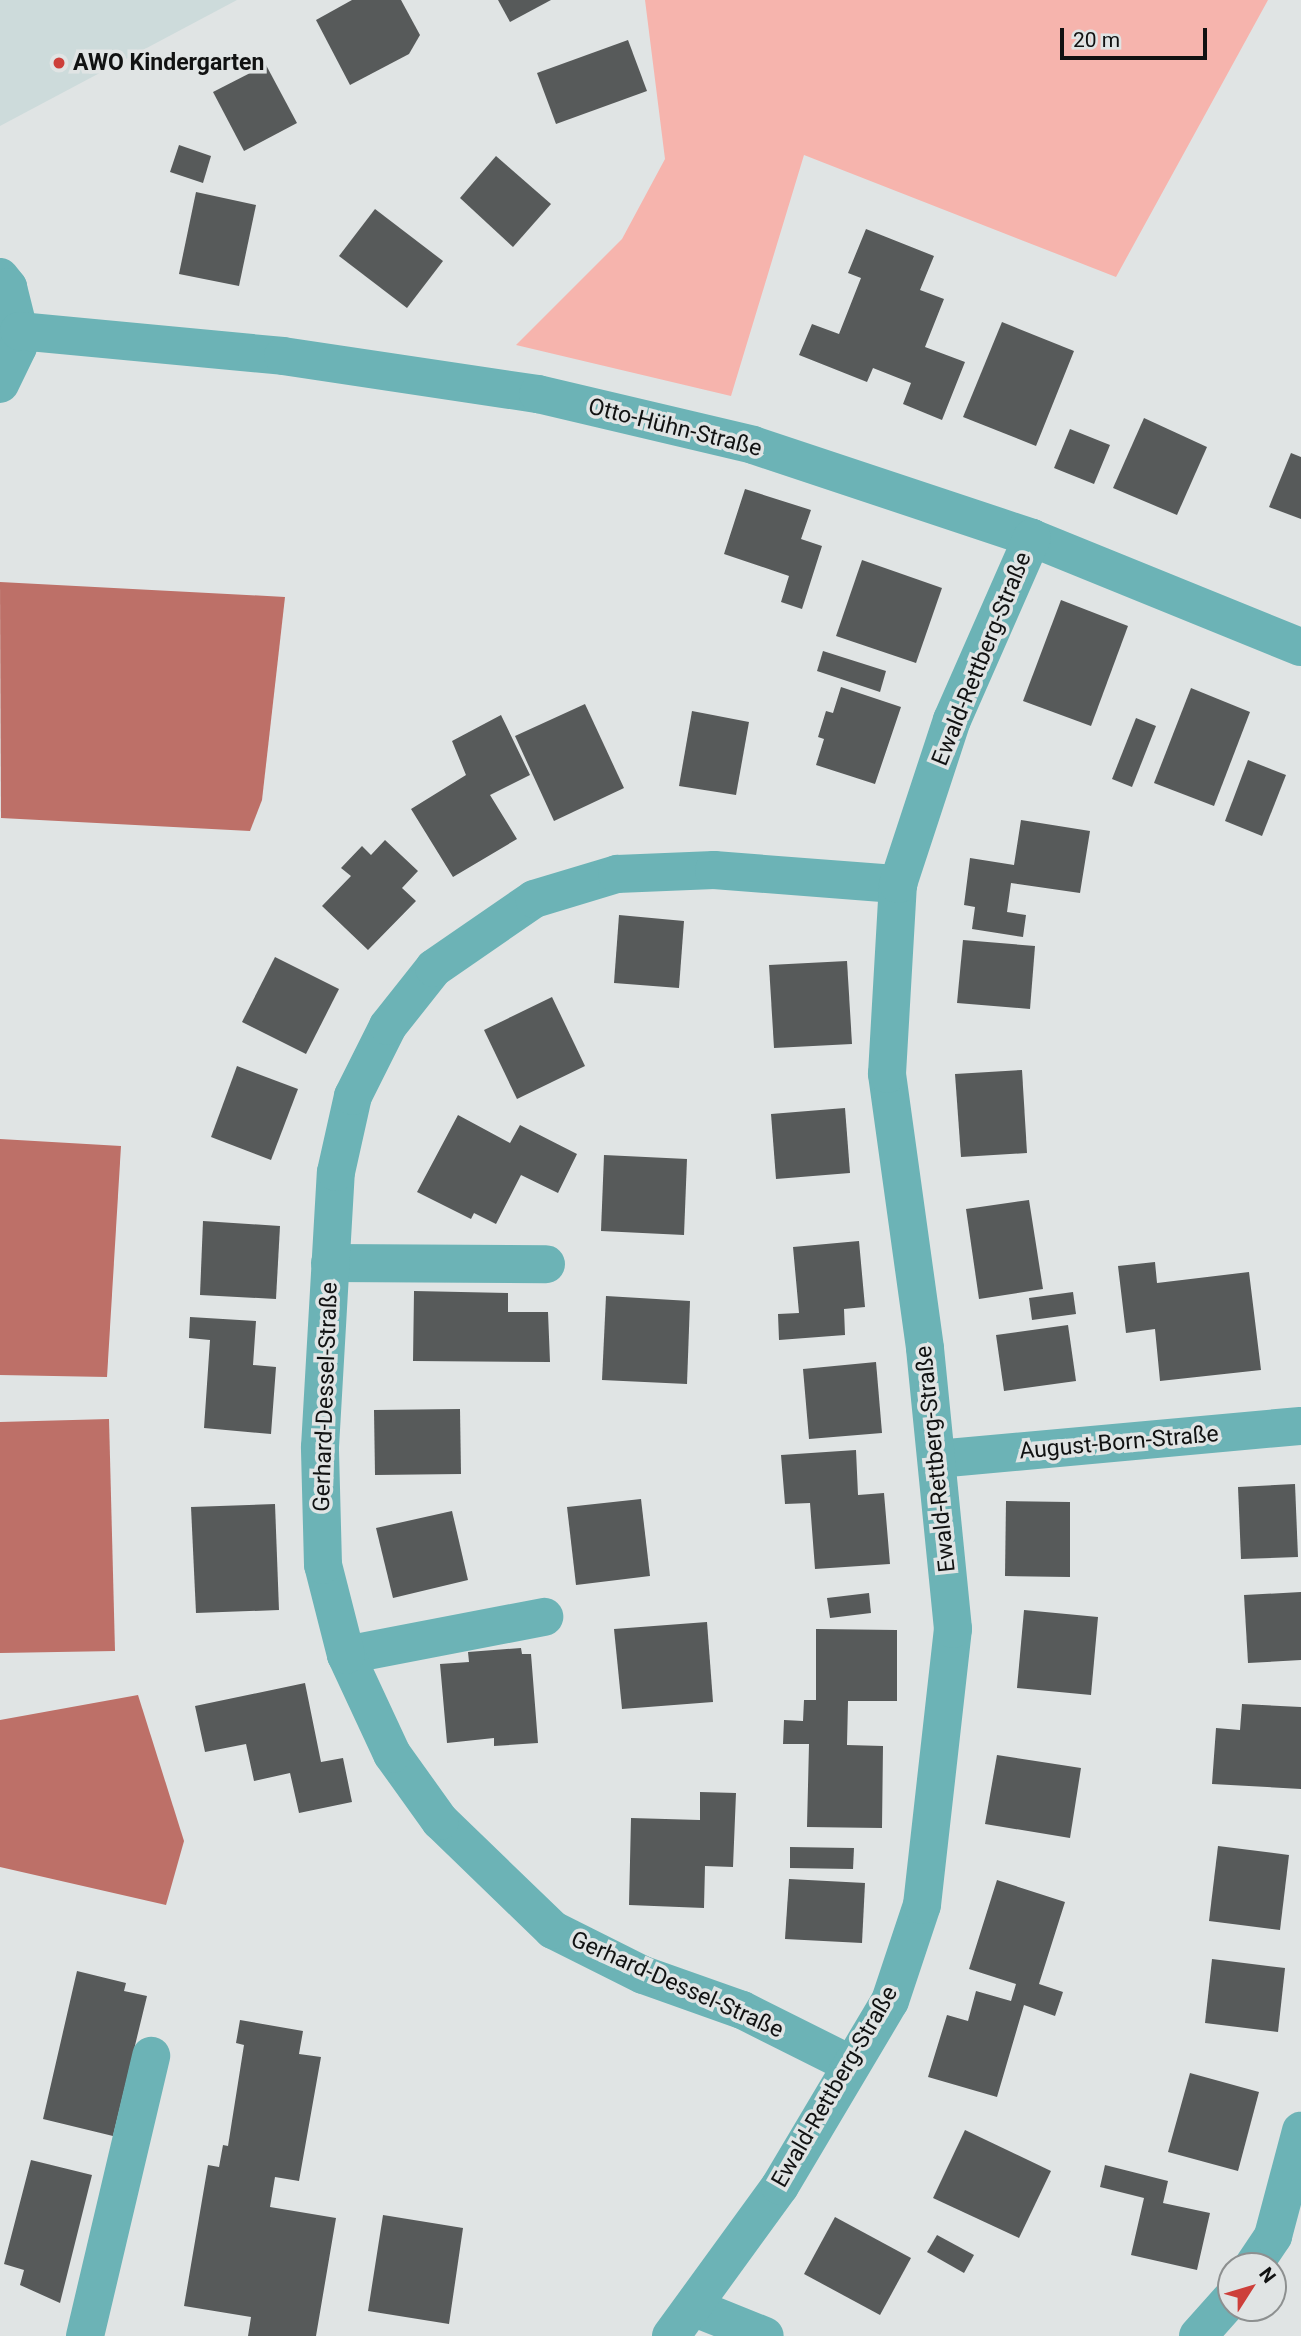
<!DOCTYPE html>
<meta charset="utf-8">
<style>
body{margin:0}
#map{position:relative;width:1301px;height:2336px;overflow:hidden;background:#e0e4e4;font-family:Roboto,sans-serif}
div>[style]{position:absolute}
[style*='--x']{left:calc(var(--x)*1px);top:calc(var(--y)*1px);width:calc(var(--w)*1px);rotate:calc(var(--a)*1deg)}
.built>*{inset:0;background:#cddbdb}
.green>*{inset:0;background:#f6b4ad}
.water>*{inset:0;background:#bd7068}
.building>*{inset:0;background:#575a5a}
.minor>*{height:38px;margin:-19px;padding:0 19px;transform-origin:19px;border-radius:19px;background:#6cb3b6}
.dots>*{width:19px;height:19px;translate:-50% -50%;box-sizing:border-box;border:4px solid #e0e4e4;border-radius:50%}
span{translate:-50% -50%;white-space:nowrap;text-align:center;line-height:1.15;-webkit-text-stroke:7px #e0e4e4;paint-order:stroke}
.poi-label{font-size:23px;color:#111212;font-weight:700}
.left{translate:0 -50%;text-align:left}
.street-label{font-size:23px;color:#111212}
.north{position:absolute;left:1217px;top:2252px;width:70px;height:70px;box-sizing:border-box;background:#e0e4e4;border:2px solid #8d9090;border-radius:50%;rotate:53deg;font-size:19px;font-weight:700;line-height:28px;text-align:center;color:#111212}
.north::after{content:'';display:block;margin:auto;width:24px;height:32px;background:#cd3f3a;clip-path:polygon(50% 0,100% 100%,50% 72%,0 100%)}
.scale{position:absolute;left:1060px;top:28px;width:147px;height:32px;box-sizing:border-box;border:4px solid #111212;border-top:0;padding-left:9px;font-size:21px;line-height:24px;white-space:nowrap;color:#111212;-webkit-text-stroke:5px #e0e4e4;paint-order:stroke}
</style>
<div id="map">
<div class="built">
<div style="clip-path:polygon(0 0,237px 0,0 126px)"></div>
</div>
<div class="green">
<div style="clip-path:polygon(645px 0,1268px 0,1116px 277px,804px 155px,731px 396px,516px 345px,622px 239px,665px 159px)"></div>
</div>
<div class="water">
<div style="clip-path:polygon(0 582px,285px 597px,262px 800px,250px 831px,1px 818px)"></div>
<div style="clip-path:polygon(0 1139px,121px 1146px,107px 1377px,0 1375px)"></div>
<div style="clip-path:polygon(109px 1419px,115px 1651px,0 1653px,0 1422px)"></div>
<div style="clip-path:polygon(138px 1695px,184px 1841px,166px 1905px,0 1867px,0 1720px)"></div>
</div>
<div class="building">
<div style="clip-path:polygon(352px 0,401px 0,420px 35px,409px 54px,350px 85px,316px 20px)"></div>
<div style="clip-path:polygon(498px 0,551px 0,510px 22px)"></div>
<div style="clip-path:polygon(628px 40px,647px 91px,556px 124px,537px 73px)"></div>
<div style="clip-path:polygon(266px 65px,297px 123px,244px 151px,213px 92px)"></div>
<div style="clip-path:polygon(179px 145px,211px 156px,203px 183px,170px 172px)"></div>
<div style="clip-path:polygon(496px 156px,551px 204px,513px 247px,460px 198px)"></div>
<div style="clip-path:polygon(196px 192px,256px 205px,239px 286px,179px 274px)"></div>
<div style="clip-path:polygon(375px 209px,443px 261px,407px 308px,339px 256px)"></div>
<div style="clip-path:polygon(866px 229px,934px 256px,920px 290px,944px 299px,925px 347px,965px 362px,942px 420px,903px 404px,911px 383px,873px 368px,867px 382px,799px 355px,812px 324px,839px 334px,861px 278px,848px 273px)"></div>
<div style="clip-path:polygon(1002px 322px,1074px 351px,1036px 446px,963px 417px)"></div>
<div style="clip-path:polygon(1144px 418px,1207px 447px,1177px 515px,1113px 488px)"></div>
<div style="clip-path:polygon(1070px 429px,1110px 445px,1094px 484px,1054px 468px)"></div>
<div style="clip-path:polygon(1291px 453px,1301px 457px,1301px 519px,1269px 507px)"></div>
<div style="clip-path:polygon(745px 489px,811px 510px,801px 539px,822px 546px,802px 609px,781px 602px,789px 576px,724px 554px)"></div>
<div style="clip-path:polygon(862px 560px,942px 588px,916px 663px,836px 636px)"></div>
<div style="clip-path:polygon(1061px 600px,1128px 626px,1091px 726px,1023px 701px)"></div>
<div style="clip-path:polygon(823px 651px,886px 671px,880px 692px,817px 671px)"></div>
<div style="clip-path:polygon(841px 687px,901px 707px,875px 784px,816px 765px,824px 739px,818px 737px,826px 711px,833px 713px)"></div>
<div style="clip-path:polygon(1191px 688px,1250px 712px,1214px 806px,1154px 783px)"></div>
<div style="clip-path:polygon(585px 704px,624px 788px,554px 821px,515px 736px)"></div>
<div style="clip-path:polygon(692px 711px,749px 722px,736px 795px,679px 786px)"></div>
<div style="clip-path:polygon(501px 715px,530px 775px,490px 795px,517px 839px,453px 877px,411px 809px,466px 775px,452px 741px)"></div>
<div style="clip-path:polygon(1136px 718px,1156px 726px,1132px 787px,1112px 779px)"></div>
<div style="clip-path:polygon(1248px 760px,1286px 775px,1262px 836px,1225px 821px)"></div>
<div style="clip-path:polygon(1021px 820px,1090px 831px,1080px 893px,1011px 883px,1007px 912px,1026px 915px,1023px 937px,972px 929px,975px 907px,964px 905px,970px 858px,1014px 865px)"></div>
<div style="clip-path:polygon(385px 840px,418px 871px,402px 888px,416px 901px,368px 950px,322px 906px,351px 876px,341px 868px,362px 846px,371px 855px)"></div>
<div style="clip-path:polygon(619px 915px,684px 921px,679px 988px,614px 983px)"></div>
<div style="clip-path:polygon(963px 940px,1035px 946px,1030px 1009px,957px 1003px)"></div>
<div style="clip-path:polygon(275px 957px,339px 989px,306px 1054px,242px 1022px)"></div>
<div style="clip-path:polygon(847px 961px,852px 1044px,774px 1048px,769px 965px)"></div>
<div style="clip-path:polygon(552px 997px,585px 1066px,517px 1099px,484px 1030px)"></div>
<div style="clip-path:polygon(237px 1066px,298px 1089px,271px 1160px,211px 1137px)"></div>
<div style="clip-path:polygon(1022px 1070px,1027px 1153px,961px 1157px,955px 1074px)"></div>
<div style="clip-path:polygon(845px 1108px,850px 1173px,776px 1179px,771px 1114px)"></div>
<div style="clip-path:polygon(458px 1115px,510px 1143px,520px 1125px,577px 1154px,558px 1193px,521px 1175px,496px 1224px,474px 1213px,471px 1219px,417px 1192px)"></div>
<div style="clip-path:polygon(604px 1155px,687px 1159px,684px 1235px,601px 1231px)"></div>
<div style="clip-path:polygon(1029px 1200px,1043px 1289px,979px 1299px,966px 1209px)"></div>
<div style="clip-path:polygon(203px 1221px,280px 1226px,276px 1299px,200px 1295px)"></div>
<div style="clip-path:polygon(859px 1241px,865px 1307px,844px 1309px,845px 1335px,779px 1340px,778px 1314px,799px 1313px,793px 1247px)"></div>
<div style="clip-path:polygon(1155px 1262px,1157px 1283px,1249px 1272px,1261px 1370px,1160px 1381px,1155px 1329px,1126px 1333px,1118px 1266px)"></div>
<div style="clip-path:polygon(414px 1291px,508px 1293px,508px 1312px,548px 1312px,550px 1362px,413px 1361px)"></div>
<div style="clip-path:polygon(1073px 1292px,1076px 1314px,1032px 1320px,1029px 1298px)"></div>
<div style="clip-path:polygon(606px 1296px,690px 1301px,687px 1384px,602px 1380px)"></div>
<div style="clip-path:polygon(190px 1317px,256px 1321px,253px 1365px,276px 1367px,271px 1434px,204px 1428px,210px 1340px,189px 1338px)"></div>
<div style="clip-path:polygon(1068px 1325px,1076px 1381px,1004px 1391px,996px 1335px)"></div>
<div style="clip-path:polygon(876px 1362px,882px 1433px,809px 1439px,803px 1369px)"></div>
<div style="clip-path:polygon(460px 1409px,461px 1474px,375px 1475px,374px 1410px)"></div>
<div style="clip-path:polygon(856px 1450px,858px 1495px,884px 1493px,890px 1564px,815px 1569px,810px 1503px,785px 1504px,781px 1455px)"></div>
<div style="clip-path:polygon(1295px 1484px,1298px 1557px,1241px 1559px,1238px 1487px)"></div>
<div style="clip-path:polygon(641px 1499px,650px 1576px,576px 1585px,567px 1507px)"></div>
<div style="clip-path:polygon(1006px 1501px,1070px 1502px,1070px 1577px,1005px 1576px)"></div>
<div style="clip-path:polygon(275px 1504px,279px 1610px,196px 1613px,191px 1507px)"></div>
<div style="clip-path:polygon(452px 1511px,468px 1580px,393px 1598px,376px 1528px)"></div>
<div style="clip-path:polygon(1301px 1592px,1301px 1660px,1248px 1663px,1244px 1595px)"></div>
<div style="clip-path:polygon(869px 1593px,871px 1613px,830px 1618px,827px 1598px)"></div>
<div style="clip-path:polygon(1024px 1610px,1098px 1617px,1091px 1695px,1017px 1688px)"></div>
<div style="clip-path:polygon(707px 1622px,713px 1702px,622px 1709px,614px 1629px)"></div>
<div style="clip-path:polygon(816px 1629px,897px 1630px,897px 1701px,848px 1701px,847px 1745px,883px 1746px,882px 1828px,807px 1827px,809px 1744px,783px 1744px,784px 1720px,803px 1721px,804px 1700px,816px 1700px)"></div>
<div style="clip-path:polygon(521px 1648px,522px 1654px,531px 1654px,538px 1743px,494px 1746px,494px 1738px,447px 1743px,440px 1664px,469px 1662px,468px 1652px)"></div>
<div style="clip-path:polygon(305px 1683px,321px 1762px,343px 1758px,352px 1802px,299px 1813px,290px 1773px,254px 1781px,246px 1744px,205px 1752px,195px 1706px)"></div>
<div style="clip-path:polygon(1242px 1704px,1301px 1707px,1301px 1789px,1212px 1784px,1216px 1728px,1240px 1730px)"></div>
<div style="clip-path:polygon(997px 1755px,1081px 1768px,1070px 1838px,985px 1824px)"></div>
<div style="clip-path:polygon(700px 1792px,736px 1793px,733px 1867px,705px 1866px,704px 1908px,629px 1905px,631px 1818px,700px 1820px)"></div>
<div style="clip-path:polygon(1218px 1846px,1289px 1855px,1280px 1930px,1209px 1921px)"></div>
<div style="clip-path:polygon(790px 1847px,854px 1848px,853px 1869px,790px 1868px)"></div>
<div style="clip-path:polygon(789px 1879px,865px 1883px,862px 1943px,785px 1939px)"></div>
<div style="clip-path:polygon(997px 1880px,1065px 1902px,1039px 1984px,1063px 1992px,1055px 2016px,1024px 2005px,997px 2097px,928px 2077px,947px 2015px,968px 2021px,976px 1991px,1011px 2001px,1016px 1984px,969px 1969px)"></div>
<div style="clip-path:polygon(1212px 1959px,1285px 1968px,1278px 2032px,1205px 2023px)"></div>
<div style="clip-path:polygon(77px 1971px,126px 1983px,124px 1991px,147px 1996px,113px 2136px,43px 2119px)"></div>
<div style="clip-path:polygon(240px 2020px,303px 2031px,299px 2054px,321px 2057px,299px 2181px,275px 2177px,270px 2207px,336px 2218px,316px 2336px,248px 2336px,251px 2317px,184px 2306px,208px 2165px,219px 2167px,223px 2145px,228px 2146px,244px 2045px,236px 2043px)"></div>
<div style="clip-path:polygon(1190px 2073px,1259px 2092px,1238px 2171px,1168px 2152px)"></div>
<div style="clip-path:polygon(965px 2130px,1051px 2171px,1019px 2238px,933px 2198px)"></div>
<div style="clip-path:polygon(31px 2160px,92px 2175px,60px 2303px,20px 2285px,24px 2270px,4px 2264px)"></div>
<div style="clip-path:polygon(1105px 2165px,1168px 2181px,1163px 2203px,1210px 2213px,1197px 2270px,1131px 2255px,1144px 2198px,1100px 2187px)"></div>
<div style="clip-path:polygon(383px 2215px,463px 2228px,449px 2324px,368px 2311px)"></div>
<div style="clip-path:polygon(835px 2217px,911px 2258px,880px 2315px,804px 2274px)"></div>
<div style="clip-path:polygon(937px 2235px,974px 2255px,964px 2273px,927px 2252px)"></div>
</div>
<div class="minor">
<div style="--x:0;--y:277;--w:13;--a:51"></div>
<div style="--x:8;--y:287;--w:45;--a:76"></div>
<div style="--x:19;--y:331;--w:16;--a:94"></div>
<div style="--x:18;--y:347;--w:41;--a:115.9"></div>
<div style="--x:19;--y:331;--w:265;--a:5.4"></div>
<div style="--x:283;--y:356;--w:258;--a:8.5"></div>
<div style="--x:538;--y:394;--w:221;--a:13.3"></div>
<div style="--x:753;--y:445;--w:294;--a:18.4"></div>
<div style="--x:1032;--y:538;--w:290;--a:22.1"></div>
<div style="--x:330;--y:1263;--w:216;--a:0.3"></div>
<div style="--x:937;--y:1459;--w:365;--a:-5.2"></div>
<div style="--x:346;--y:1655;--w:202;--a:-10.9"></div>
<div style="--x:850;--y:2064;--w:121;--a:-153.4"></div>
<div style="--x:742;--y:2010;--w:105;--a:-160.5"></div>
<div style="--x:643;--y:1975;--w:101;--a:-153.4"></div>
<div style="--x:553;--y:1930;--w:157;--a:-136"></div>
<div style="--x:440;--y:1821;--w:82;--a:-125.6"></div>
<div style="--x:392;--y:1754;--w:109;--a:-114.9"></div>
<div style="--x:346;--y:1655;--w:93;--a:-104.3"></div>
<div style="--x:323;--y:1565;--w:118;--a:-91.5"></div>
<div style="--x:320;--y:1447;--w:275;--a:-86.7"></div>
<div style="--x:336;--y:1172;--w:78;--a:-77.4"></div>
<div style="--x:353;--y:1096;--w:78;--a:-63.4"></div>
<div style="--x:388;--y:1026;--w:74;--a:-51.6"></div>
<div style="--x:434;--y:968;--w:121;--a:-34.6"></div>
<div style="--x:534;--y:899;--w:87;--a:-16.8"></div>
<div style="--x:617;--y:874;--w:97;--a:-2.4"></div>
<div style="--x:714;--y:870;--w:185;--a:4.4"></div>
<div style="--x:1253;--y:2266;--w:36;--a:-56"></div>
<div style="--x:1273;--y:2236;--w:109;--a:-75.1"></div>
<div style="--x:695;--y:2308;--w:75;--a:21.8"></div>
<div style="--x:85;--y:2336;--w:288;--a:-76.7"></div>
<div style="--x:671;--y:2336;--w:185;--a:-54"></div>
<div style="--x:780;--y:2186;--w:215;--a:-59.3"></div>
<div style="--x:890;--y:2001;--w:101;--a:-71.6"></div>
<div style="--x:922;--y:1905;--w:278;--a:-83.6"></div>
<div style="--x:953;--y:1629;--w:282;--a:-95.7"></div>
<div style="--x:925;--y:1348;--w:277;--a:-97.9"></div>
<div style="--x:887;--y:1074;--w:190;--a:-86.7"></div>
<div style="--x:898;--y:884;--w:173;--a:-71.8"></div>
<div style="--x:952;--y:720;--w:199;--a:-66.3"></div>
<div style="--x:1198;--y:2336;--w:50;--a:-48.3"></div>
</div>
<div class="dots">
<div style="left:59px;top:63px;background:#cd3f3a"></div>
</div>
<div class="poi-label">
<span class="left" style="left:73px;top:63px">AWO Kindergarten</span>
</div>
<div class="street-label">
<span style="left:675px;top:428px;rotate:14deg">Otto-Hühn-Straße</span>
<span style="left:982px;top:659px;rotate:-68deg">Ewald-Rettberg-Straße</span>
<span style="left:326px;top:1397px;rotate:-88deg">Gerhard-Dessel-Straße</span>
<span style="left:1119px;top:1443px;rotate:-5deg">August-Born-Straße</span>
<span style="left:936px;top:1459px;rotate:-96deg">Ewald-Rettberg-Straße</span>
<span style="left:677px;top:1985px;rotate:24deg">Gerhard-Dessel-Straße</span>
<span style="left:835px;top:2087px;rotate:-60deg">Ewald-Rettberg-Straße</span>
</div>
<div class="north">N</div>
<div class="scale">20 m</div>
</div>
